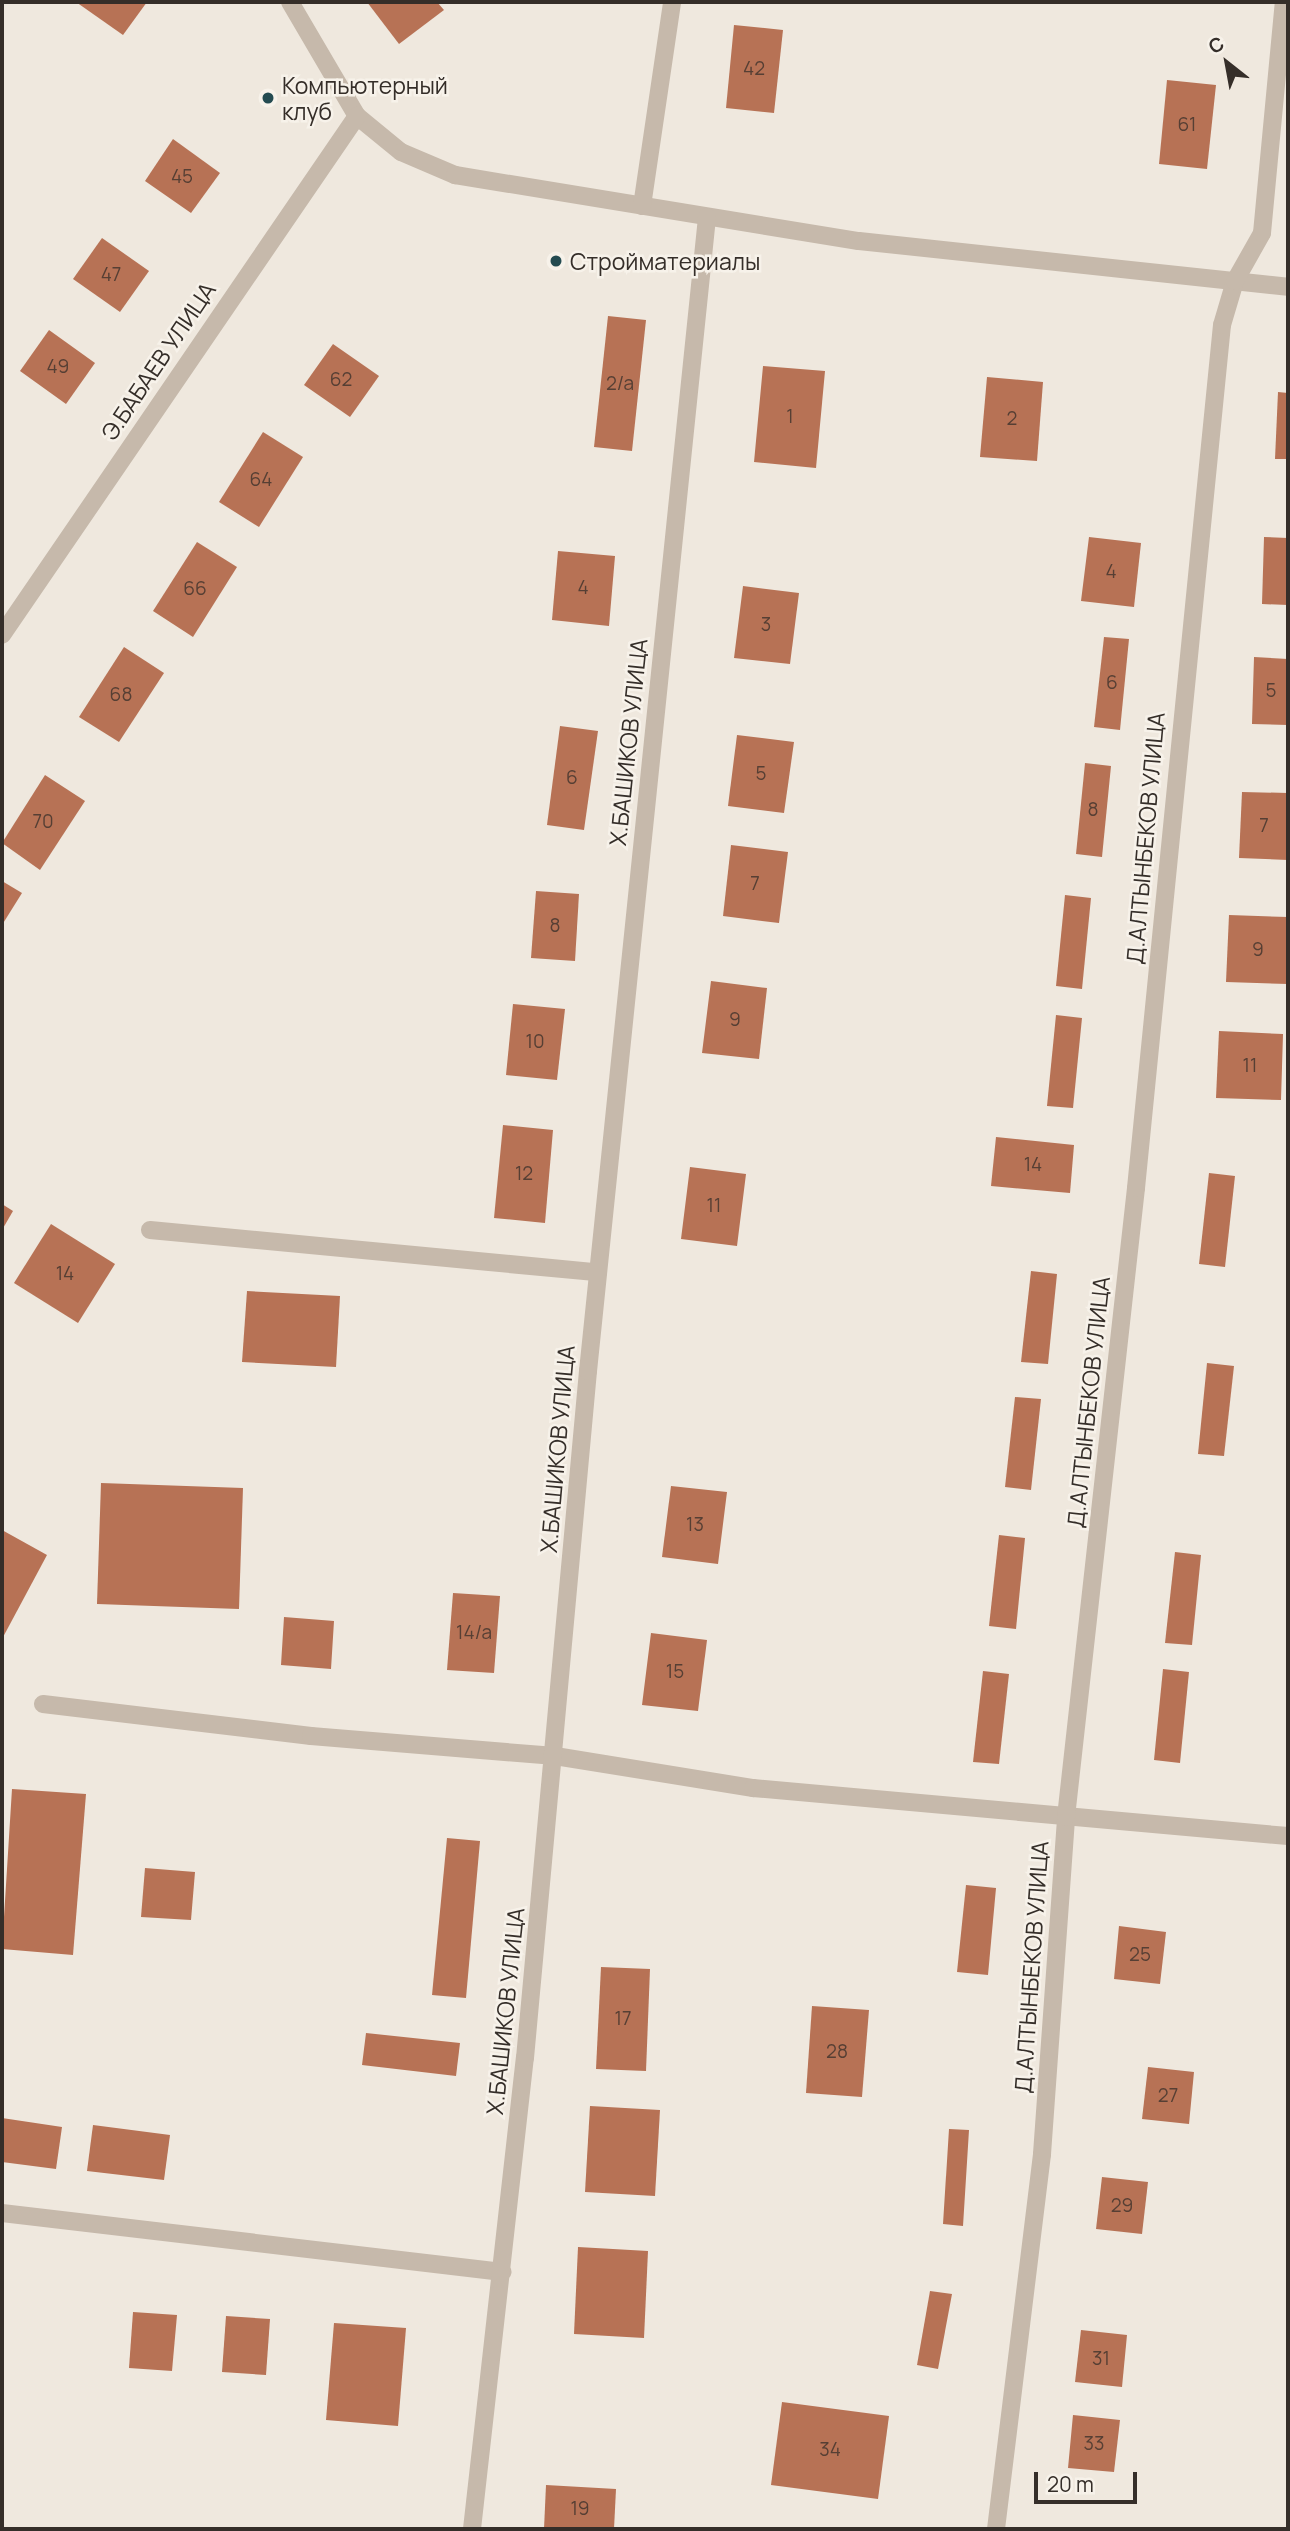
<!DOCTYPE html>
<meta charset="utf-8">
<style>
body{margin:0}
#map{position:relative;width:1290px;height:2531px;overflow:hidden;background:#efe8de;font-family:Manrope,sans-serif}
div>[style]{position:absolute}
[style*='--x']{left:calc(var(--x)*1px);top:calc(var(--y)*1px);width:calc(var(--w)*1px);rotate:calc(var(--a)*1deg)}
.building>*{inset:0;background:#b77255}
.minor>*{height:18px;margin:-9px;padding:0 9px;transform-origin:9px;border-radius:9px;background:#c6b9ab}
.dots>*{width:19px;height:19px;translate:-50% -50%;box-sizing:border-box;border:4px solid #f7f2ea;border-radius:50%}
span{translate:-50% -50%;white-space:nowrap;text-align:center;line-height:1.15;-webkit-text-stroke:5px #f7f2ea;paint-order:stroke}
.number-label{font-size:19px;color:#563f34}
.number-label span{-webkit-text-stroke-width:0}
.poi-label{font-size:23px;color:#352e29}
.left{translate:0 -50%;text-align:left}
.street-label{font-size:23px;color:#352e29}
.frame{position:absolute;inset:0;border:4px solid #352e29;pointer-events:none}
.north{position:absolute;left:1192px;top:28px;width:70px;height:70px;-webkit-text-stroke:5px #f7f2ea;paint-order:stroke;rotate:329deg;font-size:19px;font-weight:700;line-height:28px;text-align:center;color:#352e29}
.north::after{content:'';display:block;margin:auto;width:24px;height:32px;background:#352e29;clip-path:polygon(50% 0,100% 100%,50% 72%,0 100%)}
.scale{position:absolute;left:1034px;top:2472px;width:103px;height:32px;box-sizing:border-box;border:4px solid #352e29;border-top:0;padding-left:9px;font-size:21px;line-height:24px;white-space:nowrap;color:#352e29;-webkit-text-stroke:5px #f7f2ea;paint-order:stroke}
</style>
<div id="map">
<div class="building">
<div style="clip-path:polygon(76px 2px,147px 2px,123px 35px)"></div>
<div style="clip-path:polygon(367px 2px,437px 2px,444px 10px,399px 44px)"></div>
<div style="clip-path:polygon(734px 25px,783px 30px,774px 113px,726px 108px)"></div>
<div style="clip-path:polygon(1167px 80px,1216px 85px,1207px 169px,1159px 164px)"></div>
<div style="clip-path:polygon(173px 139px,220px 173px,191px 213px,145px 181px)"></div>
<div style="clip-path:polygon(102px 238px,149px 271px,120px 312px,73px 279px)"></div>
<div style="clip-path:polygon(608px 316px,646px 320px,632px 451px,594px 447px)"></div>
<div style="clip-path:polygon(49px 330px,95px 363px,66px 404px,20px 371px)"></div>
<div style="clip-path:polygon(333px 344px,379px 376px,350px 417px,304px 385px)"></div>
<div style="clip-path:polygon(763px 366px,825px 371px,816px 468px,754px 462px)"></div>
<div style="clip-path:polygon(987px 377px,1043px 382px,1037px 461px,980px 457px)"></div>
<div style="clip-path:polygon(1278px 392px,1288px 393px,1288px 459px,1275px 459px)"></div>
<div style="clip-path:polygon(263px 432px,303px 457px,259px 527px,219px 502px)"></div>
<div style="clip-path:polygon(1089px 537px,1141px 543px,1134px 607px,1081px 601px)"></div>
<div style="clip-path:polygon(1264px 537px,1288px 538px,1288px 605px,1262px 604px)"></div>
<div style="clip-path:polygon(197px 542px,237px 567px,193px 637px,153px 611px)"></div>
<div style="clip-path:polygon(558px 551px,615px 556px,609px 626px,552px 620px)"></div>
<div style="clip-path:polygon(743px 586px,799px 593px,790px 664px,734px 658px)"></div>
<div style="clip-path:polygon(1104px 637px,1129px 639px,1120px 730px,1094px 727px)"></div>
<div style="clip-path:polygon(124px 647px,164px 673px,119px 742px,79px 717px)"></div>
<div style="clip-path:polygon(1254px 657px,1288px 659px,1288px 725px,1252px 724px)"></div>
<div style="clip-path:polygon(560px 726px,598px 731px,584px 830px,547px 825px)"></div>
<div style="clip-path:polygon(737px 735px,794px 742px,784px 813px,728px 806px)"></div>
<div style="clip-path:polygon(1085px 763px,1111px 766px,1102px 857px,1076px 854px)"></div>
<div style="clip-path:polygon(45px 775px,85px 801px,40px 870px,2px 843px)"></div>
<div style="clip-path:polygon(1242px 792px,1288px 793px,1288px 860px,1239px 858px)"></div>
<div style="clip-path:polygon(731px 845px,788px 852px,779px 923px,723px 916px)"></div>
<div style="clip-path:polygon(2px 881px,22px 893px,2px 925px)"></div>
<div style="clip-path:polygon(536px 891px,579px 894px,575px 961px,531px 958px)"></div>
<div style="clip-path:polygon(1065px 895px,1091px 898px,1082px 989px,1056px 986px)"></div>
<div style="clip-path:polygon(1229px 915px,1288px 917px,1288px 984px,1226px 982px)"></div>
<div style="clip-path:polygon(711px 981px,767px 988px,759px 1059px,702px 1053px)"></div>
<div style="clip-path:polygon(513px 1004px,565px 1009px,557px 1080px,506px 1075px)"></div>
<div style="clip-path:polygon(1056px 1015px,1082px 1018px,1073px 1108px,1047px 1106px)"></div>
<div style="clip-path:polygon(1219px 1031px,1283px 1034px,1281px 1100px,1216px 1098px)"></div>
<div style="clip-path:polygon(503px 1125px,553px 1130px,545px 1223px,494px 1218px)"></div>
<div style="clip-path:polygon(996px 1137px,1074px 1145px,1070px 1193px,991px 1186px)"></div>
<div style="clip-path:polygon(690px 1167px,746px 1174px,737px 1246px,681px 1239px)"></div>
<div style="clip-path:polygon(1209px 1173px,1235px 1176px,1225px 1267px,1199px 1264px)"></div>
<div style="clip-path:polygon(2px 1204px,13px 1211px,2px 1230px)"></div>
<div style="clip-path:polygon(51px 1224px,115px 1264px,78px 1323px,14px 1283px)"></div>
<div style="clip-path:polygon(1031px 1271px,1057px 1274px,1048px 1364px,1021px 1362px)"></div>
<div style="clip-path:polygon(247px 1291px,340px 1296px,336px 1367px,242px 1362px)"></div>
<div style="clip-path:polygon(1207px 1363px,1234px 1366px,1224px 1456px,1198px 1454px)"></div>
<div style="clip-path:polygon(1015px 1397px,1041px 1399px,1031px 1490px,1005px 1487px)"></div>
<div style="clip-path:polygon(101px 1483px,243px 1488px,239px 1609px,97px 1604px)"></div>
<div style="clip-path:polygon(671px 1486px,727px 1492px,718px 1564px,662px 1557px)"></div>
<div style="clip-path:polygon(2px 1530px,47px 1555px,2px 1639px)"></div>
<div style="clip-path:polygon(999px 1535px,1025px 1538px,1016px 1629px,989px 1626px)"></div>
<div style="clip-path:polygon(1175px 1552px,1201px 1555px,1192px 1645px,1165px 1643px)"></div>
<div style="clip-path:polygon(453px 1593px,500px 1596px,494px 1673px,447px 1670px)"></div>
<div style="clip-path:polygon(284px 1617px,334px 1621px,331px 1669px,281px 1665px)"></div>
<div style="clip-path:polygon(651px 1633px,707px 1640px,698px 1711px,642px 1705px)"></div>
<div style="clip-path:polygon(1163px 1669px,1189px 1672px,1180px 1763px,1154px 1760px)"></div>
<div style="clip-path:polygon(983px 1671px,1009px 1674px,999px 1764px,973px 1762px)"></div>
<div style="clip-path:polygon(12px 1789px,86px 1794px,73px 1955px,2px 1949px)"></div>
<div style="clip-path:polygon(447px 1838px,480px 1841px,466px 1998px,432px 1995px)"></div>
<div style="clip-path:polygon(145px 1868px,195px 1872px,191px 1920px,141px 1917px)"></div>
<div style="clip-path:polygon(966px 1885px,996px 1888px,988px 1975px,957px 1972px)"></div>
<div style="clip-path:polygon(1119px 1926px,1166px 1932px,1160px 1984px,1114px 1979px)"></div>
<div style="clip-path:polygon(601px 1967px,650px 1969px,646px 2071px,596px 2069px)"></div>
<div style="clip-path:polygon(812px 2006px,869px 2010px,862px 2097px,806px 2093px)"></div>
<div style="clip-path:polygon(366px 2033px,460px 2043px,456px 2076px,362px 2065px)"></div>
<div style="clip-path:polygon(1148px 2067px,1194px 2072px,1189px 2124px,1142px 2119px)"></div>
<div style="clip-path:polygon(590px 2106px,660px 2110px,655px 2196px,585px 2192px)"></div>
<div style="clip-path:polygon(2px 2118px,62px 2127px,56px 2169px,2px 2162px)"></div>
<div style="clip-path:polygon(93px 2125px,170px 2135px,164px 2180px,87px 2171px)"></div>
<div style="clip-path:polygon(949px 2129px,969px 2130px,963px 2226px,943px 2224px)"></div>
<div style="clip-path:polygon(1102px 2177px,1148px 2182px,1142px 2234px,1096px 2229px)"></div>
<div style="clip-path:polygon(578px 2247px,648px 2251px,644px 2338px,574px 2334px)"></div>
<div style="clip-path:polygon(930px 2291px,952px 2294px,938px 2369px,917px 2365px)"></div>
<div style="clip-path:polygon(133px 2312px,177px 2315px,172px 2371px,129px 2368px)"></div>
<div style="clip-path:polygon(226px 2316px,270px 2319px,266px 2375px,222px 2372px)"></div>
<div style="clip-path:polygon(334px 2323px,406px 2328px,398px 2426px,326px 2420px)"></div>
<div style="clip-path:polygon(1081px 2330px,1127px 2335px,1122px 2387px,1075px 2382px)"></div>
<div style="clip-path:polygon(782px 2402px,889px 2416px,878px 2499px,771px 2485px)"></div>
<div style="clip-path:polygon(1073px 2415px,1120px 2420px,1114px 2472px,1068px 2468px)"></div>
<div style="clip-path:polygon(546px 2485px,616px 2489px,614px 2529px,544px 2529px)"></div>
</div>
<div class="minor">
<div style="--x:290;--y:2;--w:132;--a:59.6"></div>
<div style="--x:357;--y:116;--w:57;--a:39.3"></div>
<div style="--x:401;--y:152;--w:59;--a:23.1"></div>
<div style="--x:455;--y:175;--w:409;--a:9.3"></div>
<div style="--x:859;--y:241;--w:431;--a:6.1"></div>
<div style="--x:642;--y:206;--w:206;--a:-81.6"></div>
<div style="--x:2;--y:635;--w:629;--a:-55.63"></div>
<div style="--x:150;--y:1230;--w:450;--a:5.4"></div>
<div style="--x:43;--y:1704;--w:270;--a:6.8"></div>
<div style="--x:311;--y:1736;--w:245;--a:4.7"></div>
<div style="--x:555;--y:1756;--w:201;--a:9.2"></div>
<div style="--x:753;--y:1788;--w:537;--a:5.13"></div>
<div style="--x:2;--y:2213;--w:504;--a:6.72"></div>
<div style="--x:472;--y:2529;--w:474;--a:-83.6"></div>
<div style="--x:525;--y:2058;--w:690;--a:-84.76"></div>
<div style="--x:588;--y:1371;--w:1160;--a:-84.11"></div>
<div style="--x:996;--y:2529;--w:378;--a:-83"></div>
<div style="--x:1042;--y:2154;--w:338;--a:-85.9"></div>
<div style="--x:1066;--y:1817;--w:633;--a:-83.65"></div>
<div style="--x:1136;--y:1188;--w:867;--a:-84.31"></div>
<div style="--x:1222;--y:325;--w:46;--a:-73.5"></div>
<div style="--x:1235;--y:281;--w:55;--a:-60.6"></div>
<div style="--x:1262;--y:233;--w:232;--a:-84.6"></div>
</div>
<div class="dots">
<div style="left:268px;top:98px;background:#244b51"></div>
<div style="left:556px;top:261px;background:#244b51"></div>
</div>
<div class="number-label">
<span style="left:754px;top:69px">42</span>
<span style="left:1187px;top:125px">61</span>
<span style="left:182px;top:177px">45</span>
<span style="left:111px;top:275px">47</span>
<span style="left:58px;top:367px">49</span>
<span style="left:341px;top:380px">62</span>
<span style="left:620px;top:384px">2/а</span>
<span style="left:790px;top:417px">1</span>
<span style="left:1012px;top:419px">2</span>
<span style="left:261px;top:480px">64</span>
<span style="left:1111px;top:572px">4</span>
<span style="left:583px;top:588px">4</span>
<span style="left:195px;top:589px">66</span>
<span style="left:766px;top:625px">3</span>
<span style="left:1112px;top:683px">6</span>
<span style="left:1271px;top:691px">5</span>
<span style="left:121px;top:695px">68</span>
<span style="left:761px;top:774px">5</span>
<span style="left:572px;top:778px">6</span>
<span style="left:1093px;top:810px">8</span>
<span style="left:43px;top:822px">70</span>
<span style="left:1264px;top:826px">7</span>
<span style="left:755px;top:884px">7</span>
<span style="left:555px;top:926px">8</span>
<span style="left:1258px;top:950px">9</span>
<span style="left:735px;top:1020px">9</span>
<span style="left:535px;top:1042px">10</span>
<span style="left:1250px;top:1066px">11</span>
<span style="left:1033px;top:1165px">14</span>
<span style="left:524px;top:1174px">12</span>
<span style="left:714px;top:1206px">11</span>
<span style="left:65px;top:1274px">14</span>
<span style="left:695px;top:1525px">13</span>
<span style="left:474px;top:1633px">14/а</span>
<span style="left:675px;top:1672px">15</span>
<span style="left:1140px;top:1955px">25</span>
<span style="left:623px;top:2019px">17</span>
<span style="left:837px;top:2052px">28</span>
<span style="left:1168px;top:2096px">27</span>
<span style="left:1122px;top:2206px">29</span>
<span style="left:1101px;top:2359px">31</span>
<span style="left:1094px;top:2444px">33</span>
<span style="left:830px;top:2450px">34</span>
<span style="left:580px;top:2509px">19</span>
</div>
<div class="poi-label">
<span class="left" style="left:282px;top:98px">Компьютерный<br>клуб</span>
<span class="left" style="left:570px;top:261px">Стройматериалы</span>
</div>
<div class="street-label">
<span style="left:158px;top:361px;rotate:-56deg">Э.БАБАЕВ УЛИЦА</span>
<span style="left:628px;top:742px;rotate:-84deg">Х.БАШИКОВ УЛИЦА</span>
<span style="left:1145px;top:838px;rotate:-85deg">Д.АЛТЫНБЕКОВ УЛИЦА</span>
<span style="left:1088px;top:1402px;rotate:-84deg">Д.АЛТЫНБЕКОВ УЛИЦА</span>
<span style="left:557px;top:1449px;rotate:-85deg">Х.БАШИКОВ УЛИЦА</span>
<span style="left:1031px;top:1967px;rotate:-86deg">Д.АЛТЫНБЕКОВ УЛИЦА</span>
<span style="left:505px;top:2011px;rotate:-84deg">Х.БАШИКОВ УЛИЦА</span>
</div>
<div class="frame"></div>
<div class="north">С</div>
<div class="scale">20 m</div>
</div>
